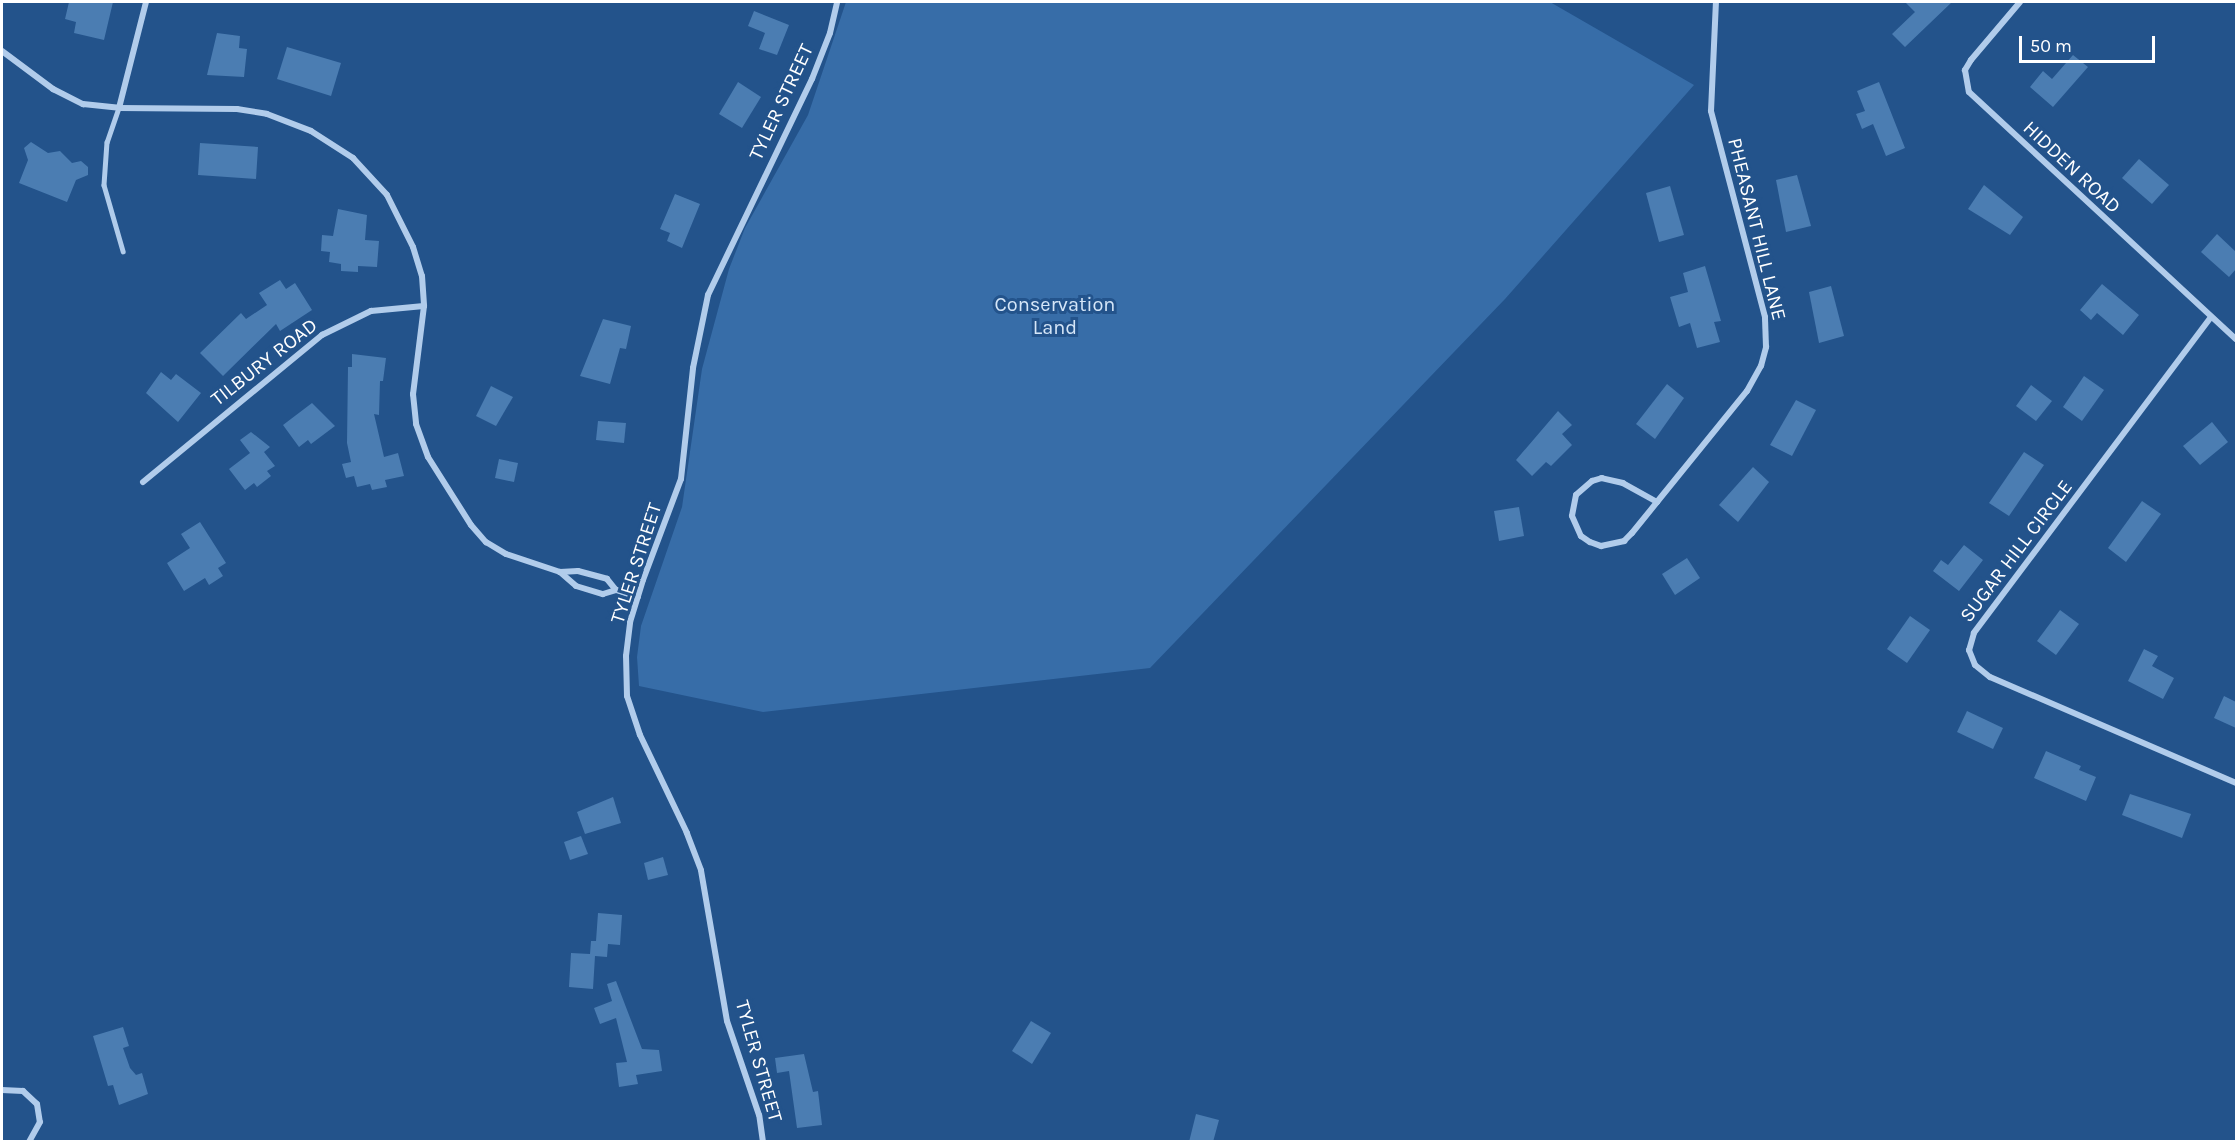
<!DOCTYPE html>
<style>
body{margin:0}
#map{position:relative;width:2238px;height:1143px;overflow:hidden;background:#23538b;font-family:Karla,sans-serif}
div>[style]{position:absolute}
[style*='--x']{left:calc(var(--x)*1px);top:calc(var(--y)*1px);width:calc(var(--w)*1px);rotate:calc(var(--a)*1deg)}
.green>*{inset:0;background:#376da8}
.building>*{inset:0;background:#4b7db2}
.service>*{height:4.5px;margin:-2.25px;padding:0 2.25px;transform-origin:2.25px;border-radius:2.25px;background:#b1cceb}
.minor>*{height:6px;margin:-3px;padding:0 3px;transform-origin:3px;border-radius:3px;background:#b1cceb}
span{translate:-50% -50%;white-space:nowrap;text-align:center;line-height:1.15;-webkit-text-stroke:6px #23538b;paint-order:stroke}
.street-label{font-size:20px;color:#fff}
.park-label{font-size:20px;color:#d5e6f8}
.frame{position:absolute;inset:0;border:3px solid #fff;pointer-events:none}
.scale{position:absolute;left:2019px;top:36px;width:136px;height:27px;box-sizing:border-box;border:3px solid #fff;border-top:0;padding-left:8px;font-size:18px;line-height:21px;white-space:nowrap;color:#fff;-webkit-text-stroke:4px #23538b;paint-order:stroke}
</style>
<div id="map">
<div class="green">
<div style="clip-path:polygon(846px 2px,1550px 2px,1694px 85px,1505px 299px,1150px 668px,763px 712px,639px 686px,637px 657px,641px 626px,682px 507px,702px 369px,729px 269px,745px 228px,808px 115px)"></div>
</div>
<div class="building">
<div style="clip-path:polygon(69px 2px,113px 2px,104px 40px,74px 33px,76px 22px,65px 19px)"></div>
<div style="clip-path:polygon(1905px 2px,1952px 2px,1905px 47px,1892px 34px,1915px 12px)"></div>
<div style="clip-path:polygon(754px 11px,789px 25px,777px 55px,759px 49px,765px 33px,748px 26px)"></div>
<div style="clip-path:polygon(217px 33px,240px 36px,239px 48px,247px 49px,244px 77px,207px 75px)"></div>
<div style="clip-path:polygon(287px 47px,341px 63px,331px 96px,277px 79px)"></div>
<div style="clip-path:polygon(2073px 55px,2088px 67px,2053px 107px,2030px 87px,2043px 71px,2052px 79px)"></div>
<div style="clip-path:polygon(738px 82px,761px 97px,742px 128px,719px 114px)"></div>
<div style="clip-path:polygon(1879px 82px,1905px 148px,1886px 156px,1873px 124px,1862px 129px,1856px 114px,1865px 111px,1857px 91px)"></div>
<div style="clip-path:polygon(31px 142px,48px 153px,60px 151px,72px 163px,81px 161px,88px 167px,88px 175px,76px 180px,67px 202px,19px 183px,28px 160px,24px 148px)"></div>
<div style="clip-path:polygon(200px 143px,258px 147px,256px 179px,198px 175px)"></div>
<div style="clip-path:polygon(2139px 159px,2169px 185px,2152px 204px,2122px 178px)"></div>
<div style="clip-path:polygon(1797px 175px,1811px 226px,1786px 232px,1776px 180px)"></div>
<div style="clip-path:polygon(1984px 185px,2023px 217px,2010px 235px,1968px 209px)"></div>
<div style="clip-path:polygon(1670px 186px,1684px 235px,1659px 242px,1646px 193px)"></div>
<div style="clip-path:polygon(675px 194px,700px 204px,682px 248px,667px 241px,670px 233px,660px 229px)"></div>
<div style="clip-path:polygon(338px 209px,367px 215px,365px 240px,379px 241px,377px 267px,358px 266px,358px 272px,341px 271px,341px 264px,329px 262px,330px 252px,321px 251px,322px 235px,333px 236px)"></div>
<div style="clip-path:polygon(2217px 234px,2236px 252px,2236px 269px,2229px 277px,2201px 252px)"></div>
<div style="clip-path:polygon(1705px 266px,1721px 321px,1714px 322px,1720px 342px,1697px 348px,1690px 323px,1679px 327px,1670px 297px,1688px 292px,1683px 273px)"></div>
<div style="clip-path:polygon(280px 280px,286px 289px,295px 283px,312px 310px,280px 331px,276px 324px,223px 376px,200px 353px,241px 313px,246px 319px,267px 305px,259px 293px)"></div>
<div style="clip-path:polygon(2102px 284px,2139px 315px,2123px 335px,2097px 313px,2091px 320px,2080px 310px)"></div>
<div style="clip-path:polygon(1831px 286px,1844px 336px,1819px 343px,1809px 292px)"></div>
<div style="clip-path:polygon(603px 319px,631px 326px,626px 349px,620px 348px,610px 384px,580px 376px)"></div>
<div style="clip-path:polygon(352px 354px,386px 358px,383px 381px,380px 381px,379px 415px,374px 414px,384px 457px,398px 453px,404px 476px,385px 480px,387px 487px,372px 490px,370px 484px,357px 487px,354px 476px,346px 478px,342px 464px,351px 462px,347px 443px,348px 367px,352px 367px)"></div>
<div style="clip-path:polygon(161px 372px,171px 380px,176px 374px,201px 393px,178px 422px,146px 393px)"></div>
<div style="clip-path:polygon(2084px 376px,2104px 390px,2082px 421px,2063px 407px)"></div>
<div style="clip-path:polygon(1667px 384px,1684px 398px,1655px 439px,1636px 424px)"></div>
<div style="clip-path:polygon(2031px 385px,2052px 401px,2036px 421px,2016px 406px)"></div>
<div style="clip-path:polygon(491px 386px,513px 397px,496px 426px,476px 416px)"></div>
<div style="clip-path:polygon(1796px 400px,1816px 410px,1792px 456px,1770px 445px)"></div>
<div style="clip-path:polygon(312px 403px,335px 426px,311px 444px,308px 440px,299px 447px,283px 425px)"></div>
<div style="clip-path:polygon(1558px 411px,1572px 425px,1562px 434px,1572px 445px,1551px 466px,1546px 462px,1532px 476px,1516px 460px)"></div>
<div style="clip-path:polygon(598px 421px,626px 423px,624px 443px,596px 440px)"></div>
<div style="clip-path:polygon(2212px 422px,2228px 442px,2200px 465px,2183px 446px)"></div>
<div style="clip-path:polygon(251px 432px,270px 447px,264px 452px,275px 466px,267px 471px,271px 476px,257px 487px,254px 483px,245px 490px,229px 469px,250px 453px,240px 440px)"></div>
<div style="clip-path:polygon(2024px 452px,2044px 465px,2009px 516px,1989px 503px)"></div>
<div style="clip-path:polygon(499px 459px,518px 463px,514px 482px,495px 478px)"></div>
<div style="clip-path:polygon(1753px 467px,1769px 482px,1738px 522px,1719px 505px)"></div>
<div style="clip-path:polygon(2142px 501px,2161px 514px,2126px 562px,2108px 548px)"></div>
<div style="clip-path:polygon(1519px 507px,1524px 536px,1499px 541px,1494px 511px)"></div>
<div style="clip-path:polygon(200px 522px,226px 563px,218px 568px,223px 576px,209px 585px,205px 578px,184px 591px,167px 563px,190px 548px,181px 534px)"></div>
<div style="clip-path:polygon(1964px 545px,1983px 560px,1959px 591px,1933px 571px,1941px 560px,1948px 565px)"></div>
<div style="clip-path:polygon(1687px 558px,1700px 578px,1675px 595px,1662px 574px)"></div>
<div style="clip-path:polygon(2060px 610px,2079px 624px,2056px 655px,2037px 641px)"></div>
<div style="clip-path:polygon(1910px 616px,1930px 630px,1907px 663px,1887px 649px)"></div>
<div style="clip-path:polygon(2144px 649px,2158px 656px,2152px 666px,2174px 678px,2163px 699px,2128px 681px)"></div>
<div style="clip-path:polygon(2224px 696px,2236px 702px,2236px 728px,2214px 718px)"></div>
<div style="clip-path:polygon(1967px 711px,2003px 728px,1993px 749px,1957px 732px)"></div>
<div style="clip-path:polygon(2046px 751px,2081px 766px,2079px 770px,2096px 777px,2086px 801px,2034px 778px)"></div>
<div style="clip-path:polygon(2130px 794px,2191px 814px,2182px 838px,2122px 815px)"></div>
<div style="clip-path:polygon(613px 797px,621px 823px,585px 834px,577px 812px)"></div>
<div style="clip-path:polygon(581px 836px,588px 854px,570px 860px,564px 842px)"></div>
<div style="clip-path:polygon(663px 857px,668px 875px,648px 880px,644px 863px)"></div>
<div style="clip-path:polygon(598px 913px,622px 915px,620px 945px,608px 944px,607px 957px,595px 956px,593px 989px,569px 987px,571px 953px,590px 954px,591px 941px,596px 941px)"></div>
<div style="clip-path:polygon(616px 981px,642px 1049px,659px 1050px,662px 1071px,636px 1075px,638px 1084px,619px 1087px,616px 1063px,627px 1062px,616px 1018px,600px 1024px,594px 1008px,612px 1001px,607px 984px)"></div>
<div style="clip-path:polygon(1031px 1021px,1051px 1033px,1032px 1064px,1012px 1051px)"></div>
<div style="clip-path:polygon(123px 1027px,129px 1046px,123px 1048px,130px 1068px,136px 1075px,142px 1073px,148px 1094px,119px 1105px,113px 1085px,108px 1086px,93px 1036px)"></div>
<div style="clip-path:polygon(804px 1054px,813px 1092px,818px 1091px,822px 1125px,797px 1128px,789px 1071px,777px 1073px,775px 1058px)"></div>
<div style="clip-path:polygon(1196px 1114px,1219px 1120px,1213px 1142px,1189px 1142px)"></div>
</div>
<div class="service">
<div style="--x:119;--y:108;--w:36;--a:109"></div>
<div style="--x:107;--y:142;--w:43;--a:94"></div>
<div style="--x:104;--y:185;--w:69;--a:73.9"></div>
</div>
<div class="minor">
<div style="--x:2020;--y:2;--w:76;--a:130.2"></div>
<div style="--x:1971;--y:60;--w:12;--a:121"></div>
<div style="--x:1965;--y:70;--w:22;--a:80"></div>
<div style="--x:1969;--y:92;--w:364;--a:42.8"></div>
<div style="--x:2;--y:51;--w:64;--a:36.7"></div>
<div style="--x:53;--y:89;--w:34;--a:27"></div>
<div style="--x:83;--y:104;--w:36;--a:6"></div>
<div style="--x:119;--y:108;--w:118;--a:0.5"></div>
<div style="--x:237;--y:109;--w:30;--a:9"></div>
<div style="--x:267;--y:114;--w:47;--a:21.1"></div>
<div style="--x:311;--y:131;--w:50;--a:32.7"></div>
<div style="--x:353;--y:158;--w:50;--a:47.4"></div>
<div style="--x:387;--y:195;--w:58;--a:63.4"></div>
<div style="--x:413;--y:247;--w:30;--a:73"></div>
<div style="--x:422;--y:276;--w:30;--a:86"></div>
<div style="--x:424;--y:306;--w:89;--a:97.1"></div>
<div style="--x:413;--y:394;--w:30;--a:84"></div>
<div style="--x:416;--y:424;--w:35;--a:70"></div>
<div style="--x:428;--y:457;--w:80;--a:57.7"></div>
<div style="--x:471;--y:525;--w:23;--a:49"></div>
<div style="--x:486;--y:542;--w:23;--a:31"></div>
<div style="--x:506;--y:554;--w:57;--a:18.4"></div>
<div style="--x:560;--y:572;--w:18;--a:-3"></div>
<div style="--x:578;--y:571;--w:30;--a:15"></div>
<div style="--x:607;--y:579;--w:14;--a:51"></div>
<div style="--x:616;--y:590;--w:23;--a:18"></div>
<div style="--x:119;--y:108;--w:109;--a:-75.7"></div>
<div style="--x:2211;--y:317;--w:395;--a:126.9"></div>
<div style="--x:1974;--y:633;--w:18;--a:106"></div>
<div style="--x:1969;--y:650;--w:16;--a:68"></div>
<div style="--x:1975;--y:665;--w:19;--a:39"></div>
<div style="--x:1990;--y:677;--w:268;--a:23.3"></div>
<div style="--x:143;--y:482;--w:232;--a:-39.4"></div>
<div style="--x:322;--y:335;--w:55;--a:-26.1"></div>
<div style="--x:371;--y:311;--w:53;--a:-5.4"></div>
<div style="--x:1657;--y:502;--w:39;--a:-151"></div>
<div style="--x:1623;--y:483;--w:22;--a:-167"></div>
<div style="--x:1602;--y:478;--w:10;--a:163"></div>
<div style="--x:1592;--y:481;--w:21;--a:139"></div>
<div style="--x:1576;--y:495;--w:21;--a:101"></div>
<div style="--x:1572;--y:516;--w:22;--a:66"></div>
<div style="--x:1581;--y:536;--w:11;--a:34"></div>
<div style="--x:1590;--y:542;--w:12;--a:20"></div>
<div style="--x:1601;--y:546;--w:24;--a:-12"></div>
<div style="--x:1624;--y:541;--w:11;--a:-45"></div>
<div style="--x:1632;--y:533;--w:40;--a:-51"></div>
<div style="--x:1657;--y:502;--w:143;--a:-51"></div>
<div style="--x:1747;--y:391;--w:29;--a:-61"></div>
<div style="--x:1761;--y:366;--w:20;--a:-75"></div>
<div style="--x:1766;--y:347;--w:30;--a:-92"></div>
<div style="--x:1765;--y:317;--w:213;--a:-104.7"></div>
<div style="--x:1711;--y:111;--w:109;--a:-87.4"></div>
<div style="--x:560;--y:572;--w:21;--a:41"></div>
<div style="--x:576;--y:586;--w:28;--a:17"></div>
<div style="--x:603;--y:594;--w:14;--a:-17"></div>
<div style="--x:2;--y:1090;--w:21;--a:3"></div>
<div style="--x:23;--y:1091;--w:19;--a:43"></div>
<div style="--x:37;--y:1104;--w:18;--a:81"></div>
<div style="--x:40;--y:1122;--w:23;--a:119"></div>
<div style="--x:763;--y:1142;--w:27;--a:-98"></div>
<div style="--x:759;--y:1115;--w:99;--a:-108.8"></div>
<div style="--x:727;--y:1021;--w:153;--a:-99.8"></div>
<div style="--x:701;--y:870;--w:40;--a:-111"></div>
<div style="--x:687;--y:833;--w:109;--a:-115.6"></div>
<div style="--x:640;--y:735;--w:41;--a:-108.4"></div>
<div style="--x:627;--y:696;--w:40;--a:-91.4"></div>
<div style="--x:626;--y:656;--w:34;--a:-83"></div>
<div style="--x:630;--y:622;--w:44;--a:-72.8"></div>
<div style="--x:643;--y:580;--w:108;--a:-69.4"></div>
<div style="--x:681;--y:479;--w:112;--a:-83.8"></div>
<div style="--x:693;--y:368;--w:75;--a:-78.4"></div>
<div style="--x:708;--y:295;--w:240;--a:-64.3"></div>
<div style="--x:812;--y:79;--w:49;--a:-68.6"></div>
<div style="--x:830;--y:33;--w:32;--a:-77"></div>
</div>
<div class="street-label">
<span style="left:781px;top:102px;rotate:-65deg">TYLER STREET</span>
<span style="left:2072px;top:167px;rotate:43deg">HIDDEN ROAD</span>
<span style="left:1757px;top:229px;rotate:76deg">PHEASANT HILL LANE</span>
<span style="left:264px;top:362px;rotate:-38deg">TILBURY ROAD</span>
<span style="left:2016px;top:551px;rotate:-53deg">SUGAR HILL CIRCLE</span>
<span style="left:636px;top:563px;rotate:-72deg">TYLER STREET</span>
<span style="left:759px;top:1061px;rotate:74deg">TYLER STREET</span>
</div>
<div class="park-label">
<span style="left:1055px;top:316px">Conservation<br>Land</span>
</div>
<div class="frame"></div>
<div class="scale">50 m</div>
</div>
